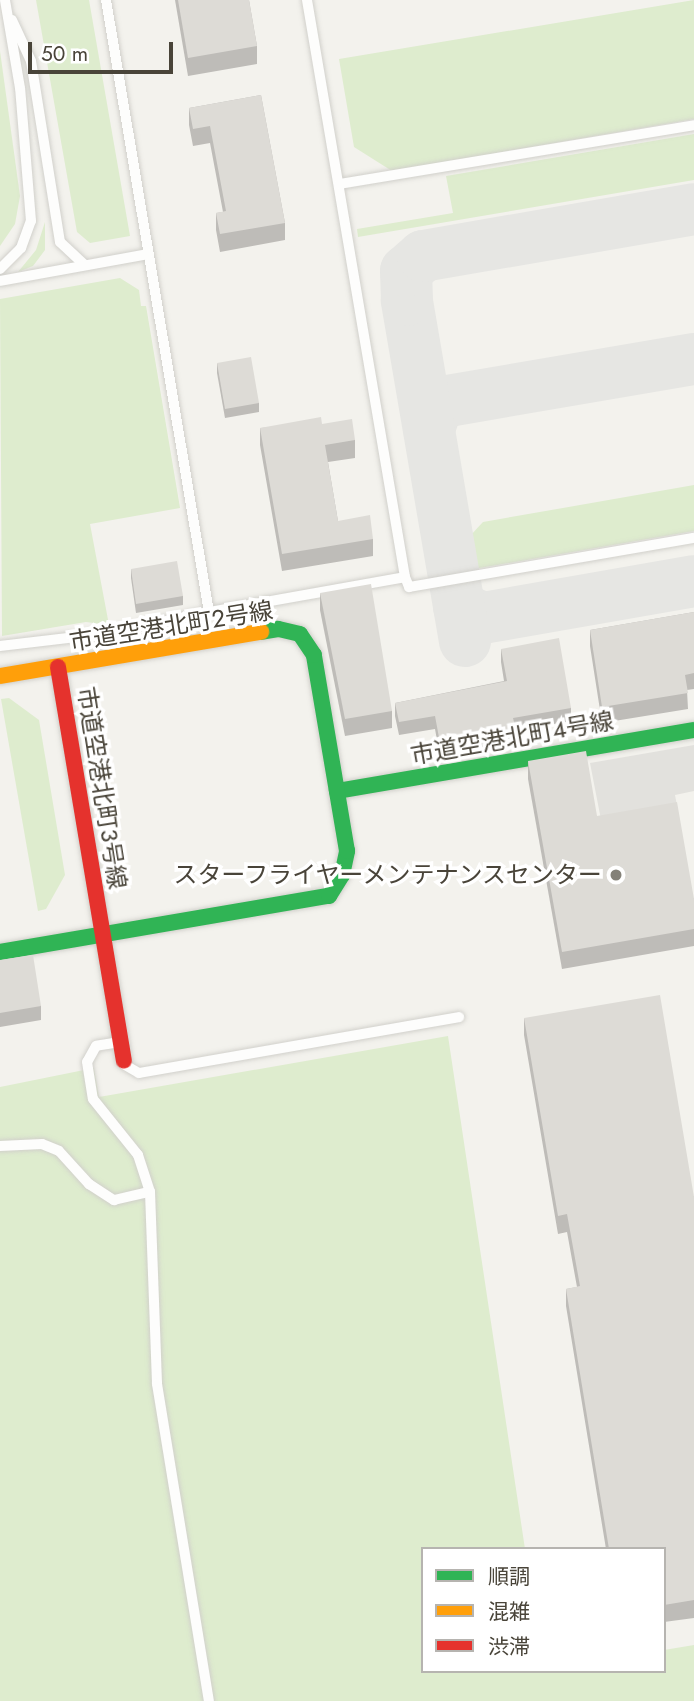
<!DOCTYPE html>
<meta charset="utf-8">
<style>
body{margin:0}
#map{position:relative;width:694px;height:1701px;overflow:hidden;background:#f3f2ed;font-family:Jost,"Noto Sans JP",sans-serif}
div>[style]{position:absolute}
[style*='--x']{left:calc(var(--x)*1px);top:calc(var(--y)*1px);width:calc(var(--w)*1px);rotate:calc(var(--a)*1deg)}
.green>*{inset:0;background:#deecce}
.parking>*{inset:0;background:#e2e1dd}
.taxiway>*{height:52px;margin:-26px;padding:0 26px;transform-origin:26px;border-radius:26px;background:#e6e6e3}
.roads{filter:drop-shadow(0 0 2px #d1d0cb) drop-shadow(0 0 2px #d1d0cb)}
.lane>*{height:10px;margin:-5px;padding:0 5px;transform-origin:5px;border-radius:5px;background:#fdfdfc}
.fast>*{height:16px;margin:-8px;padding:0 8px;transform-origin:8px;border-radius:8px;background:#30b455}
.slow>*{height:16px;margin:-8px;padding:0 8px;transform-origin:8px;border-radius:8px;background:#ff9f0a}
.jam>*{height:16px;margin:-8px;padding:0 8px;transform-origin:8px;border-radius:8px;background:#e5322d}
.wall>*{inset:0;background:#bebcb8}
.building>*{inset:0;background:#dddbd6}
.dots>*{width:19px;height:19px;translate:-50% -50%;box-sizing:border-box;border:4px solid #fff;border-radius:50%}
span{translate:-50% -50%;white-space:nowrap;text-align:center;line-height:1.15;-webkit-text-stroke:7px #fff;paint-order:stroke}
.street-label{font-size:24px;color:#494439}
.poi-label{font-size:24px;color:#494439}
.right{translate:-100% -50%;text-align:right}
.legend{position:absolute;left:421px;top:1547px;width:245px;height:126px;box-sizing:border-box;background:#fff;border:2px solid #b6b4b0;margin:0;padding:9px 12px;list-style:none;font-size:21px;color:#494439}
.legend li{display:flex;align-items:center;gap:14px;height:35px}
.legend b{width:35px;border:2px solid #b6b4b0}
.scale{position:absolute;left:28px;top:42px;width:145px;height:32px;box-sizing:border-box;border:4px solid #494439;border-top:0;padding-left:9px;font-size:21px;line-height:24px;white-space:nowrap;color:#494439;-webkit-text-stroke:5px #fff;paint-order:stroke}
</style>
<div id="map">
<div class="green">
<div style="clip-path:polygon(36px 0,89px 0,130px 236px,90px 243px,77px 232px)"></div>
<div style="clip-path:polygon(694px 0,694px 119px,392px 171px,354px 147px,339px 59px)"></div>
<div style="clip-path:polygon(0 51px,20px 196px,15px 224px,0 246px)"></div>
<div style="clip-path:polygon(694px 134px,694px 180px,358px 237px,357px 229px,453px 213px,446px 176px)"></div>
<div style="clip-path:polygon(45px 222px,45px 250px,33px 266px,18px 272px,36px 250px)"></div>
<div style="clip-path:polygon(120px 278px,139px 290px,141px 306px,146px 306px,180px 508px,90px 524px,109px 625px,86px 622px,2px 636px,0 299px)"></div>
<div style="clip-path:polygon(694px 485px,694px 531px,474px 569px,469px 537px,483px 522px)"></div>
<div style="clip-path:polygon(9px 698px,39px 720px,65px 875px,46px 909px,38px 911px,1px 699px)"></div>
<div style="clip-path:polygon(448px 1036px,525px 1549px,423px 1549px,423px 1671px,664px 1671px,664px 1650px,694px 1645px,694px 1701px,0 1701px,0 1087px,94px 1068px,99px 1097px)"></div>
</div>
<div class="parking">
<div style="clip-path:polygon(694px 745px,694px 791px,675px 795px,678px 811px,602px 825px,590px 763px)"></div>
</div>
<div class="taxiway">
<div style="--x:429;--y:429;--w:21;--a:-71"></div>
<div style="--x:436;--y:409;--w:14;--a:-34"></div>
<div style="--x:448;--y:401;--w:250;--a:-9.7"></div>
<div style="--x:459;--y:607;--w:26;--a:25"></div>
<div style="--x:483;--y:618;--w:214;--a:-9.9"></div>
<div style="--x:465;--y:641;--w:346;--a:-99.7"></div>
<div style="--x:407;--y:300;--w:29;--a:-92"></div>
<div style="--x:406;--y:271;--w:23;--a:-41"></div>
<div style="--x:423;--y:256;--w:275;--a:-9.8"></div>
</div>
<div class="roads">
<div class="lane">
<div style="--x:106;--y:0;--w:621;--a:80.45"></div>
<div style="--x:209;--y:612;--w:199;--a:-10.1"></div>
<div style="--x:405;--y:577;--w:585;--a:-99.64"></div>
<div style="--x:12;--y:20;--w:45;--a:65.1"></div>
<div style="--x:31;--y:61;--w:183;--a:80.9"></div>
<div style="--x:60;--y:242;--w:33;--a:43"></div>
<div style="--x:339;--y:184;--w:360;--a:-9.4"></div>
<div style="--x:0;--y:269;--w:30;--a:-45"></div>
<div style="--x:21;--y:248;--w:29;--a:-70"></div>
<div style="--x:31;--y:221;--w:133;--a:-94.7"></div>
<div style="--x:20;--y:88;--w:89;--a:-99.7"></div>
<div style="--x:0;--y:281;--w:150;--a:-10.3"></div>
<div style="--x:405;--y:577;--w:11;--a:68"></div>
<div style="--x:409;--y:587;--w:289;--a:-9.8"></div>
<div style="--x:0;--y:646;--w:111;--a:-6.7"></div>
<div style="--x:110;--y:633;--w:101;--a:-12"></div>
<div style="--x:120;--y:1042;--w:24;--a:171"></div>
<div style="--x:96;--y:1046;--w:18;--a:119"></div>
<div style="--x:87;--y:1062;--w:37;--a:81"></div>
<div style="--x:93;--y:1099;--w:72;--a:51.2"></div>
<div style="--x:138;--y:1155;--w:39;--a:72"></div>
<div style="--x:150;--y:1192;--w:192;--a:87.9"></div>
<div style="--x:157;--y:1384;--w:321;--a:80.7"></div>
<div style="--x:125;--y:1065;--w:16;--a:30"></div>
<div style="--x:139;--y:1073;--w:325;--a:-9.9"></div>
<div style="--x:0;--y:1146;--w:42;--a:-2.7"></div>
<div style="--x:42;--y:1144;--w:18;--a:22"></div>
<div style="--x:59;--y:1151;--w:45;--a:47.7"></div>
<div style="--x:89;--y:1184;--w:30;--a:33"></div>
<div style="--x:114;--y:1200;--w:37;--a:-13"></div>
</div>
<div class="fast">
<div style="--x:337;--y:791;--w:362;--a:-9.7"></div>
<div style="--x:0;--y:952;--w:334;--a:-9.7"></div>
<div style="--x:329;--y:896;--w:25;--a:-58"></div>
<div style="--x:342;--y:875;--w:25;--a:-78"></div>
<div style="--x:347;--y:851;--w:199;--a:-99.6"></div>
<div style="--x:314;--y:655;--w:25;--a:-124"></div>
<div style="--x:300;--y:634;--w:23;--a:-167"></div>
<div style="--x:278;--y:629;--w:17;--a:170"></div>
</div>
<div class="slow">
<div style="--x:0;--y:676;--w:265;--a:-9.6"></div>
</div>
<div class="jam">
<div style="--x:58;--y:667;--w:399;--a:80.5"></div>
</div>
</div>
<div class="wall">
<div style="clip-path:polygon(175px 0,249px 0,257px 46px,257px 64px,188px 76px)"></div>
<div style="clip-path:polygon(261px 95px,285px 223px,285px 240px,220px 252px,216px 230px,216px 213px,223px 212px,210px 143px,193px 146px,189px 125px,189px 108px)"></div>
<div style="clip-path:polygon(217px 363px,259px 403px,259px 412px,225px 418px,217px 373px)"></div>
<div style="clip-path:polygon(322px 424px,355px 440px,355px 458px,328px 462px,338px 521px,373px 539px,373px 556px,282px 571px,260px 445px,260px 428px)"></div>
<div style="clip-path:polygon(131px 569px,183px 596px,183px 605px,136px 613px,131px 578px)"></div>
<div style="clip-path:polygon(320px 593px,392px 711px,392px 728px,345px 736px,320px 610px)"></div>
<div style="clip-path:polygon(694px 612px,694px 689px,687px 690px,688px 709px,602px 723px,590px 646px,590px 630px)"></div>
<div style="clip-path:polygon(501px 649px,571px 708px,571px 721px,516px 731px,516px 744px,440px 757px,435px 729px,399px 735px,395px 716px,395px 703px,504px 681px,501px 662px)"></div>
<div style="clip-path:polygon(528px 761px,597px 816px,694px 899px,694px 946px,562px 969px,528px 779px)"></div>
<div style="clip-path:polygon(0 960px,41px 1006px,41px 1020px,0 1027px)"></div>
<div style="clip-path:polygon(524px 1018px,694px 1197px,694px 1618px,664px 1622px,664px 1549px,606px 1549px,566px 1306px,566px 1289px,577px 1287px,567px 1232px,558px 1234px,524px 1035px)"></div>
</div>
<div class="building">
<div style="clip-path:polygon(178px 0,249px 0,257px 46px,188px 58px)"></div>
<div style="clip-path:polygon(261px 95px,285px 223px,220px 234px,216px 213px,226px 211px,210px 126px,193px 129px,189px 108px)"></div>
<div style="clip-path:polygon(251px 357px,259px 403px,225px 409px,217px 363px)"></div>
<div style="clip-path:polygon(321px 417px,322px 424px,352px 419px,355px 440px,325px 445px,338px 521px,370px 515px,373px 539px,282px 554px,260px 428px)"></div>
<div style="clip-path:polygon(177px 561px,183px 596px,136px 604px,131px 569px)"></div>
<div style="clip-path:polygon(371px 584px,392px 711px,345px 719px,320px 593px)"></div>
<div style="clip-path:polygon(694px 612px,694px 673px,685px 675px,688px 693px,602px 707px,590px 630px)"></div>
<div style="clip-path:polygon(559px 638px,571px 708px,513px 718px,516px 730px,440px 743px,435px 716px,399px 722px,395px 703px,507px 681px,501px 649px)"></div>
<div style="clip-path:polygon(586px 751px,597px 816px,677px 802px,694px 899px,694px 929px,562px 952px,528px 761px)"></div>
<div style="clip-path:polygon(33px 955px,41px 1006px,0 1013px,0 960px)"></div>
<div style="clip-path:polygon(660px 995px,694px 1197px,694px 1600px,664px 1605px,664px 1549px,609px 1549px,566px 1289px,580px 1286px,567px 1214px,558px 1216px,524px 1018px)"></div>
</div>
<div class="dots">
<div style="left:616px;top:875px;background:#848178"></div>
</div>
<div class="street-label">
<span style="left:171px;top:626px;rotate:-9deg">市道空港北町2号線</span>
<span style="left:512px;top:738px;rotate:-10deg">市道空港北町4号線</span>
<span style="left:102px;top:788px;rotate:81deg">市道空港北町3号線</span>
</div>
<div class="poi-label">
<span class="right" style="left:602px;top:875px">スターフライヤーメンテナンスセンター</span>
</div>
<ul class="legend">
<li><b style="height:9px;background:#30b455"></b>順調</li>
<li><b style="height:9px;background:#ff9f0a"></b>混雑</li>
<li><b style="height:9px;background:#e5322d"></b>渋滞</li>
</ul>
<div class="scale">50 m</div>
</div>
